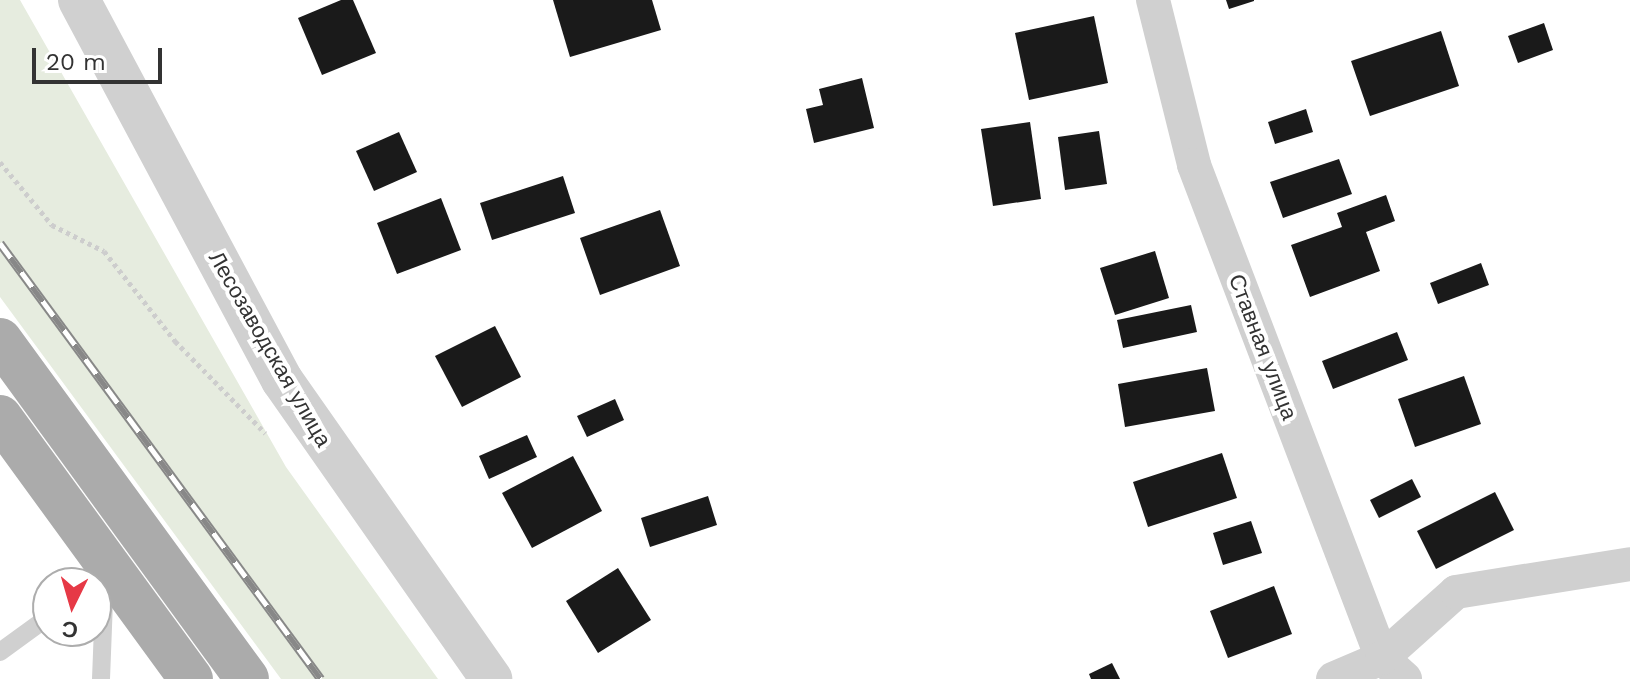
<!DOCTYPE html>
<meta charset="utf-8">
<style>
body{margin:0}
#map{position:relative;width:1630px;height:679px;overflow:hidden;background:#fff;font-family:"Work Sans",sans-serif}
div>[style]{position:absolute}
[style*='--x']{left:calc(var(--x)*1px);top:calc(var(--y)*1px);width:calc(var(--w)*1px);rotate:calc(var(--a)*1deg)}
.green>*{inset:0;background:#e6ecdf}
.building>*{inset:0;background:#1a1a1a}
.path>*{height:5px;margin-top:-2.5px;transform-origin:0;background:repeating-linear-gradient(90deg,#cdcdcd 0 4px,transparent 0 8px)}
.service>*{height:18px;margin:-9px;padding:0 9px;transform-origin:9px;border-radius:9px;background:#d0d0d0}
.minor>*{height:34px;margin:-17px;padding:0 17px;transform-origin:17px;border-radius:17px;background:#d0d0d0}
.tertiary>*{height:42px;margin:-21px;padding:0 21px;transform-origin:21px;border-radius:21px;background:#d0d0d0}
.primary>*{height:44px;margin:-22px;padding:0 22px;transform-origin:22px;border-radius:22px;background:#ababab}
.rail>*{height:9px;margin-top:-4.5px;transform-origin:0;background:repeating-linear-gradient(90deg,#fff 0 18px,#888 0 36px);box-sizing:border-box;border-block:2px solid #888}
span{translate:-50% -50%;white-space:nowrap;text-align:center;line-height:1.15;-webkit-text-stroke:8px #fff;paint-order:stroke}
.street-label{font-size:22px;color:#333}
.north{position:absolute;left:32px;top:567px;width:80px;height:80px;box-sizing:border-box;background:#fff;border:2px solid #adadad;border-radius:50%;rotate:185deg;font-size:22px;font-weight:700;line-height:32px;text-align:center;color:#333}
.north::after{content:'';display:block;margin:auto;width:28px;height:36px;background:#e63946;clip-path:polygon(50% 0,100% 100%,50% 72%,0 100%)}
.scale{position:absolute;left:32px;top:48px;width:130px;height:36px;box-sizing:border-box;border:4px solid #333;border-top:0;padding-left:10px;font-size:24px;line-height:28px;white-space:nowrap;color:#333;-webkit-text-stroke:6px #fff;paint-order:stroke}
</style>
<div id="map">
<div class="green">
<div style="clip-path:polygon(0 0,20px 0,286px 467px,438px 679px,281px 679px,0 297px)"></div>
</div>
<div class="building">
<div style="clip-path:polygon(341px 0,353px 0,376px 53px,322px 75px,298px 18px)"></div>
<div style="clip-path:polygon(553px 0,652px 0,661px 30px,570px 57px)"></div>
<div style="clip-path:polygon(1226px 0,1254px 0,1254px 1px,1229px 9px)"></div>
<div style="clip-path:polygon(1094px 16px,1108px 83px,1029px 100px,1015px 33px)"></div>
<div style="clip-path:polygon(1544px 23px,1553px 50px,1518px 63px,1508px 36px)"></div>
<div style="clip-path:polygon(1441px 31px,1459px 86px,1370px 116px,1351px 61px)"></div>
<div style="clip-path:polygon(862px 78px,874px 128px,814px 143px,806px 109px,823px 105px,819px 89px)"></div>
<div style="clip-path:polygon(1306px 109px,1313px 132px,1275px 144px,1268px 122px)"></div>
<div style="clip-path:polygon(1030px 122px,1041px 199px,993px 206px,981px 129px)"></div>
<div style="clip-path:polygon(1099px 131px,1107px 184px,1065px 190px,1058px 137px)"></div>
<div style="clip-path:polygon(399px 132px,417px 172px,374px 191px,356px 151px)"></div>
<div style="clip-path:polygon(1339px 159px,1352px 194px,1283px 218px,1270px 182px)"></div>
<div style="clip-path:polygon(563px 176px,575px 213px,492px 240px,480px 203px)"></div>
<div style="clip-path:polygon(1386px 195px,1395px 221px,1366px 232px,1380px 271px,1310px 297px,1291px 245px,1342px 227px,1337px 213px)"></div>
<div style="clip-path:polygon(441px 198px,461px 250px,397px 274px,377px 223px)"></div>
<div style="clip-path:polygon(660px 210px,680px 266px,600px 295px,580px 238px)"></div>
<div style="clip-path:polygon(1155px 251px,1169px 298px,1115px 315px,1100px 268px)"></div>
<div style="clip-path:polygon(1481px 263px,1489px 285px,1438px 304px,1430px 283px)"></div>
<div style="clip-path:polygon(1191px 305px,1197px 332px,1123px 348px,1117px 320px)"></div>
<div style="clip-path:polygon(495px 326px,521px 377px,462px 407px,435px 356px)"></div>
<div style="clip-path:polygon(1397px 332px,1408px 360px,1333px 389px,1322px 361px)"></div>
<div style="clip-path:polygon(1207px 368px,1215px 411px,1125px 427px,1118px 384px)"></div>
<div style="clip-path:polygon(1464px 376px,1481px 424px,1415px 447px,1398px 399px)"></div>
<div style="clip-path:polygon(615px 399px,624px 420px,587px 437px,577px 416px)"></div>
<div style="clip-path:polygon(527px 435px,537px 457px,489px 479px,479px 456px)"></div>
<div style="clip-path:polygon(1222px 453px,1237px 498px,1148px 527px,1133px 482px)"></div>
<div style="clip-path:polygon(573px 456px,602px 511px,532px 548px,502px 493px)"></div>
<div style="clip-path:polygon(1412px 479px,1421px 497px,1379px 518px,1370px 500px)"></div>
<div style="clip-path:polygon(1495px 492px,1514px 530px,1436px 569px,1417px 531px)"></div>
<div style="clip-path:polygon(708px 496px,717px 525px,650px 547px,641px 518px)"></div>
<div style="clip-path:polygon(1251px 521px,1262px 553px,1223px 565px,1213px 533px)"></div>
<div style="clip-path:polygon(618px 568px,651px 620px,598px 653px,566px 601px)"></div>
<div style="clip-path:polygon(1274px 586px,1292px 634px,1228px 658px,1210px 611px)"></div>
<div style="clip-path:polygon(1112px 663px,1120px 679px,1091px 679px,1089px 674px)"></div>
</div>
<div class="path">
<div style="--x:0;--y:162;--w:82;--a:50.5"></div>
<div style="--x:52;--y:225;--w:58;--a:26.6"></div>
<div style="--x:104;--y:251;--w:115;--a:51.7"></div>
<div style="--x:175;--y:341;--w:129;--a:45.6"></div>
</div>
<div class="service">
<div style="--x:0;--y:652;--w:59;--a:-36.1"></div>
<div style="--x:101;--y:679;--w:104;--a:-87.8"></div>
</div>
<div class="minor">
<div style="--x:1153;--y:0;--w:170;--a:76"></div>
<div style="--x:1194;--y:165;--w:528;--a:69.13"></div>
<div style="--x:1382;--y:658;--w:31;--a:42"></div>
<div style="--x:1333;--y:679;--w:53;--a:-23.2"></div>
<div style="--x:1382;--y:658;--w:99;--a:-41.7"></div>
<div style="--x:1456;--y:592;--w:176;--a:-9.1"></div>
</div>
<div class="tertiary">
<div style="--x:79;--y:0;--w:431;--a:61.9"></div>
<div style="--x:282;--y:380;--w:365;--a:55"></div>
</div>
<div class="primary">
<div style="--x:0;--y:340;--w:419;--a:53.9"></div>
<div style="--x:0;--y:417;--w:324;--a:53.9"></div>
</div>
<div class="rail">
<div style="--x:0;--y:243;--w:541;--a:53.64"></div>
</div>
<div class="street-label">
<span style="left:1263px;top:347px;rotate:69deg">Ставная улица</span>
<span style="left:270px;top:349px;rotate:60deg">Лесозаводская улица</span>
</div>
<div class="north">С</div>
<div class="scale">20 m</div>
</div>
